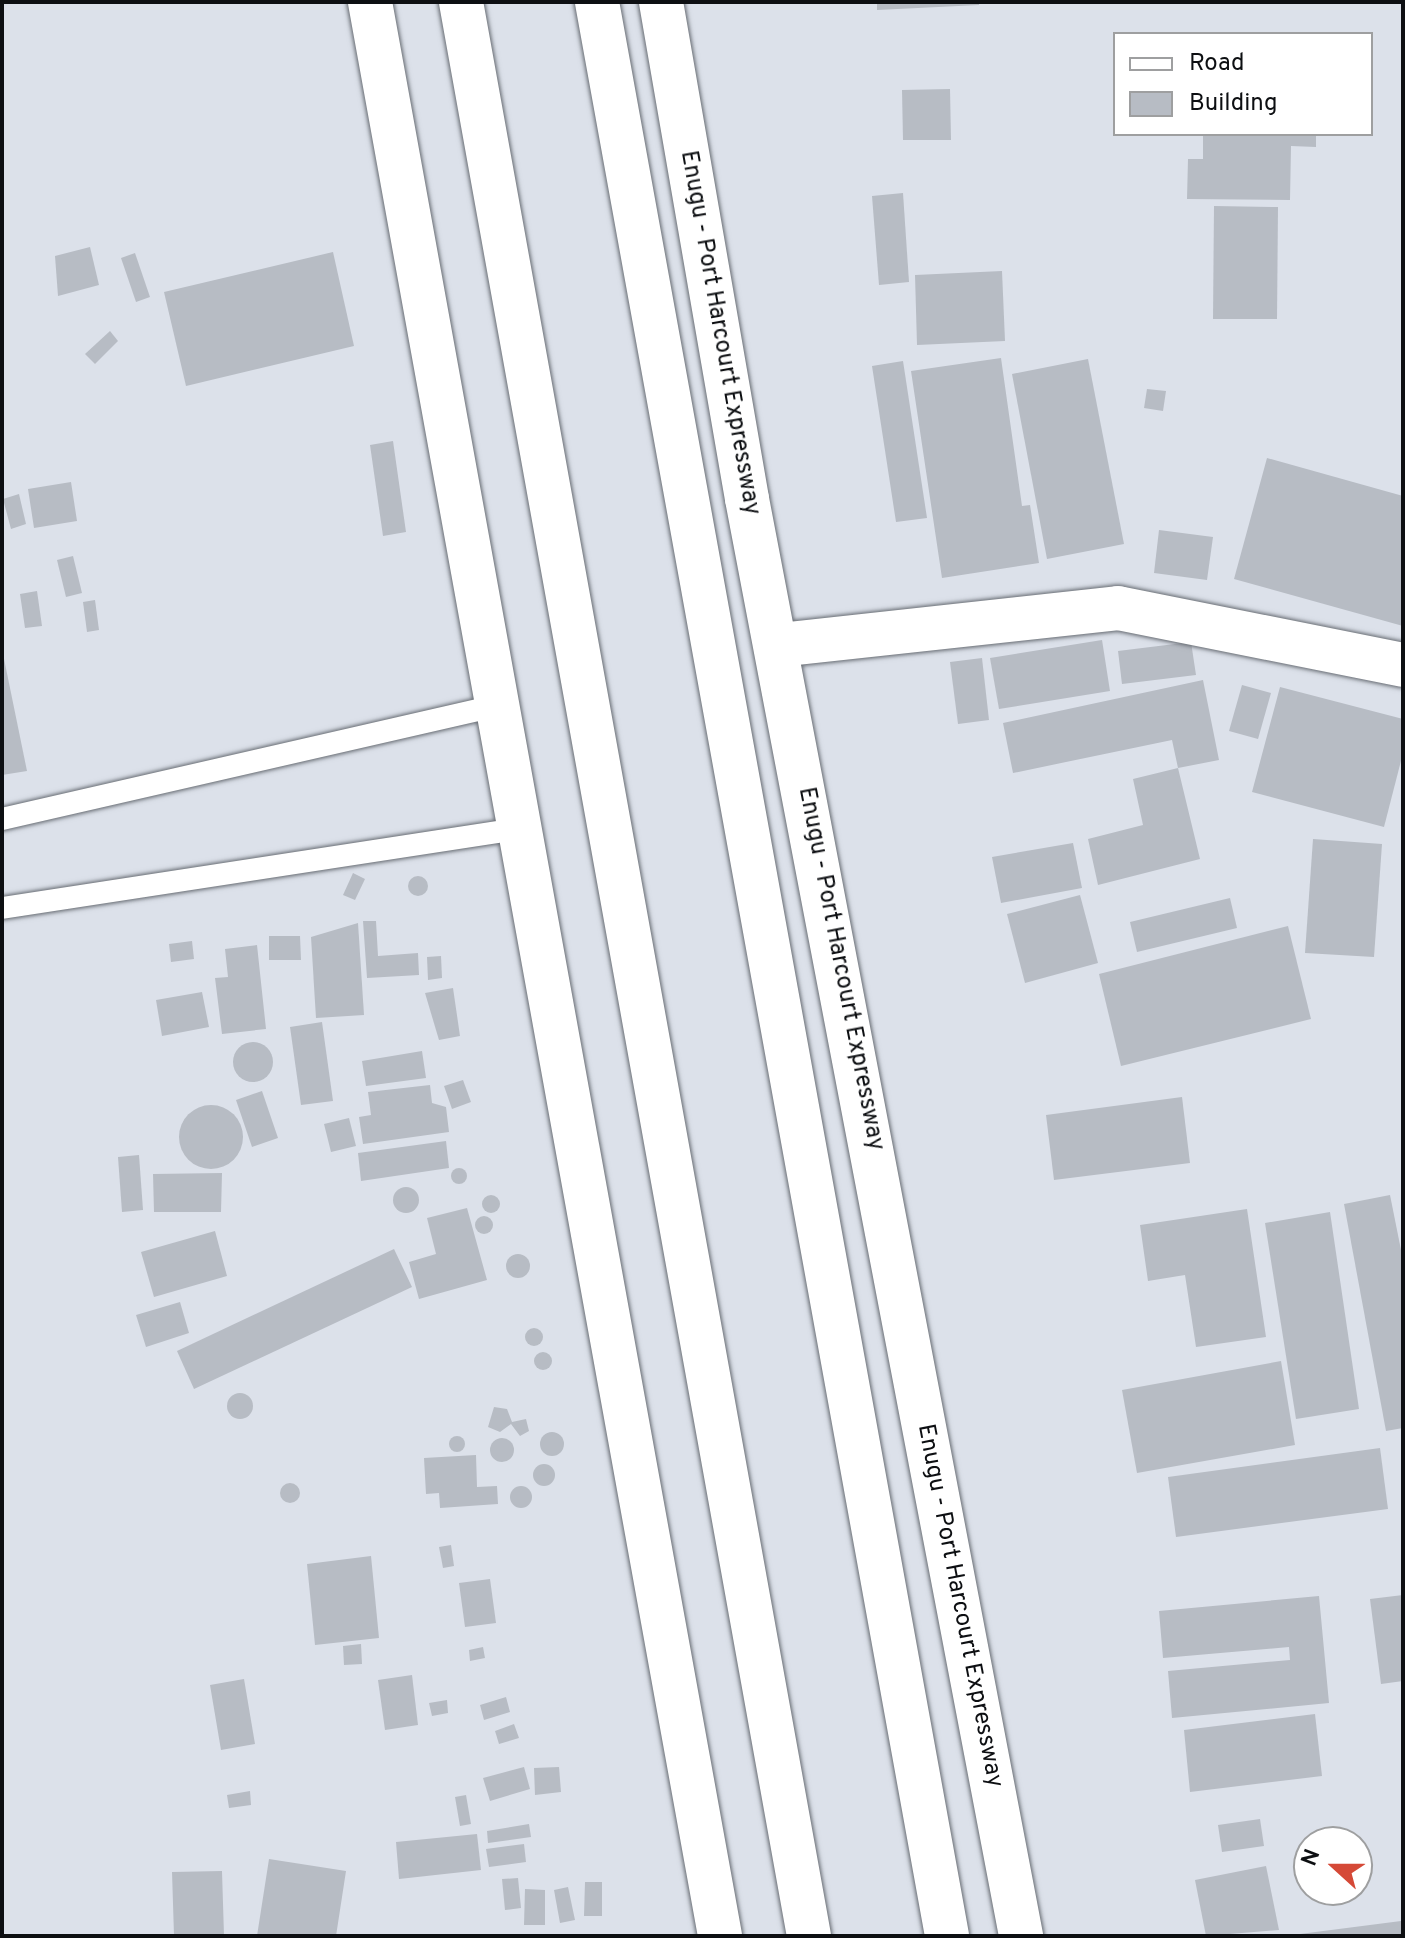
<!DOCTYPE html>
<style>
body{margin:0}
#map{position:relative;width:1405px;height:1938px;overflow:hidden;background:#dce1ea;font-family:Overpass,sans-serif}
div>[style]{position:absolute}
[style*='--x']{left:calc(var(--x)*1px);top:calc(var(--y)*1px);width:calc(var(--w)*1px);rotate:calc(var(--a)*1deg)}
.building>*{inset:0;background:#b7bcc4}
.round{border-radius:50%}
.roads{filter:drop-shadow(0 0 2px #686d74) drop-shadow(0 0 2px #686d74)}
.lane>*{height:22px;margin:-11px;padding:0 11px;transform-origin:11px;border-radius:11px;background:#fff}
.street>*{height:44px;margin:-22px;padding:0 22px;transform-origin:22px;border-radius:22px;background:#fff}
.primary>*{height:44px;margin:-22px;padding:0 22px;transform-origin:22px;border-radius:22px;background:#fff}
.highway>*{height:44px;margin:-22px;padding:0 22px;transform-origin:22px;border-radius:22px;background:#fff}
span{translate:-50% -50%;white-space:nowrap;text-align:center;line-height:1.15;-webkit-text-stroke:8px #fff;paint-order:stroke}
.street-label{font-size:24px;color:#0d0f12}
.frame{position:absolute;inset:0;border:4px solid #0d0f12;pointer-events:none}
.legend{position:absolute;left:1113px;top:32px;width:260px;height:104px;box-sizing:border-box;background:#fff;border:2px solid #9e9fa0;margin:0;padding:10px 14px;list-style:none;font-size:24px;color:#0d0f12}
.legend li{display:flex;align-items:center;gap:16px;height:40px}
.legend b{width:40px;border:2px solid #9e9fa0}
.north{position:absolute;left:1293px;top:1826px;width:80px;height:80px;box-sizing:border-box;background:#fff;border:2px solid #9e9fa0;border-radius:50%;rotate:291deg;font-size:22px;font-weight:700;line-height:32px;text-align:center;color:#0d0f12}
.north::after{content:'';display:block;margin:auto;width:28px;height:36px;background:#d54937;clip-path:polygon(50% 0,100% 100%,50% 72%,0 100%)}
</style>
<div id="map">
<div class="building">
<div style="clip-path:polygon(877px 2px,979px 2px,979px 5px,877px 10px)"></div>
<div style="clip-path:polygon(950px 89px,951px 140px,903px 140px,902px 90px)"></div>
<div style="clip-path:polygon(1203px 134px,1316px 134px,1316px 147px,1291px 146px,1290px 200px,1187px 199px,1188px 159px,1203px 159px)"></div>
<div style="clip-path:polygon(903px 193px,909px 282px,879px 285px,872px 196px)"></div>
<div style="clip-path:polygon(1214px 206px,1278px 207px,1277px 319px,1213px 319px)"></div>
<div style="clip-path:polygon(90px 247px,99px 285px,58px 296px,55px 256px)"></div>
<div style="clip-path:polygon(333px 252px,354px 346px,186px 386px,164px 292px)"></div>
<div style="clip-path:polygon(135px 253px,150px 297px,136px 302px,121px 258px)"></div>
<div style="clip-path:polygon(1002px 271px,1005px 341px,917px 345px,915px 275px)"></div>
<div style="clip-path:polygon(110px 331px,118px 341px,95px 364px,85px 354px)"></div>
<div style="clip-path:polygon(1001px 358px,1022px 506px,1030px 505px,1039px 563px,942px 578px,911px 371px)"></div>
<div style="clip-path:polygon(1088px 359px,1124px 544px,1047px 559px,1012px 374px)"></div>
<div style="clip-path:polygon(903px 361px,927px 518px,896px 522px,872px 366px)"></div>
<div style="clip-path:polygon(1147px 389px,1166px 391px,1163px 411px,1144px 408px)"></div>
<div style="clip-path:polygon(393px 441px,406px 532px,383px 536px,370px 445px)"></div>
<div style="clip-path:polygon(1267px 458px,1403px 496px,1403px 626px,1234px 579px)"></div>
<div style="clip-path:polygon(71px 482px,77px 521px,34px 528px,28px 489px)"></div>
<div style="clip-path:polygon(19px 494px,26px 524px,11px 529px,3px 499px)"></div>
<div style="clip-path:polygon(1159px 530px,1213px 537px,1207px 580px,1154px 573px)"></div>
<div style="clip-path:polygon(73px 556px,82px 593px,66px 597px,57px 560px)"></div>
<div style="clip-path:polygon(37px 591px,42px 626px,25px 628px,20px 594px)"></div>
<div style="clip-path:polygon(95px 600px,99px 630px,87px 632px,83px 602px)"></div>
<div style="clip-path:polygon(1102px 640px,1110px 691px,999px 709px,990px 658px)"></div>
<div style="clip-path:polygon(1191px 642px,1196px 675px,1122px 684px,1118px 651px)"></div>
<div style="clip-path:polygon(2px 649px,27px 771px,2px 775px)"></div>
<div style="clip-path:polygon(982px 658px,989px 720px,958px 724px,950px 662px)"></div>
<div style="clip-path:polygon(1203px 680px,1219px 760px,1178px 768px,1200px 859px,1098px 885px,1088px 839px,1143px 825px,1133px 779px,1178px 768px,1172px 740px,1013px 773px,1003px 723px)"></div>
<div style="clip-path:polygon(1242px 685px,1271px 693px,1258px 739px,1229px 731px)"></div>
<div style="clip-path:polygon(1280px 687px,1403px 719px,1403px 753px,1384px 827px,1252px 792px)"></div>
<div style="clip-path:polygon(1313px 839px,1382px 844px,1374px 957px,1305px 953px)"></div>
<div style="clip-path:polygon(1073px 843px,1082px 888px,1001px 903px,992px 857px)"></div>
<div style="clip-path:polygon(353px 873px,365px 879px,355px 900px,343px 895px)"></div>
<div class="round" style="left:408px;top:876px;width:20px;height:20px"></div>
<div style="clip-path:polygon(1080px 895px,1098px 963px,1025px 983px,1007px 914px)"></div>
<div style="clip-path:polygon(1230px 898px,1237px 928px,1137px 952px,1130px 922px)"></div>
<div style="clip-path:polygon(363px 921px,376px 921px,378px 956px,418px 953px,419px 975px,367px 978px)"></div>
<div style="clip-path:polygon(358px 923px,364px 1015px,316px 1018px,311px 937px)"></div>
<div style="clip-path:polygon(1288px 926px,1311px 1019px,1121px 1066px,1099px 974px)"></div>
<div style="clip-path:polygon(269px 936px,300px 936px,301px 960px,269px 960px)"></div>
<div style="clip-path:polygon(192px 941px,194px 959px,171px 962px,169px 944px)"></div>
<div style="clip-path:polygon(257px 945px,266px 1029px,222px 1034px,215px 978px,228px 977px,225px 949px)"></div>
<div style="clip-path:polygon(441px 956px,442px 978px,428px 980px,427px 957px)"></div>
<div style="clip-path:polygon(453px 988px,460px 1036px,439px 1040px,425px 993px)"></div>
<div style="clip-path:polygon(202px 992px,209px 1027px,162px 1036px,156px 1000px)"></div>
<div style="clip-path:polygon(322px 1022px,333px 1101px,301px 1105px,290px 1027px)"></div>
<div class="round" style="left:233px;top:1042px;width:40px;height:40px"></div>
<div style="clip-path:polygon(422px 1051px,426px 1078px,366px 1086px,362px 1061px)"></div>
<div style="clip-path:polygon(463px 1080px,471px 1102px,452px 1109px,444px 1086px)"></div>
<div style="clip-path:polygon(430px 1085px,432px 1103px,446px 1107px,449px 1132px,363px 1144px,359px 1117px,371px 1115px,368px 1092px)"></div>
<div style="clip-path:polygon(262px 1091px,278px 1138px,252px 1147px,236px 1100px)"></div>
<div style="clip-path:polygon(1182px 1097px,1190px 1163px,1054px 1180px,1046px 1115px)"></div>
<div class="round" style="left:179px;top:1105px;width:64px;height:64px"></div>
<div style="clip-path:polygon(349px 1118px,356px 1146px,331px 1152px,324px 1124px)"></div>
<div style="clip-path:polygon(446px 1141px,449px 1168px,361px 1181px,358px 1153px)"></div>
<div style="clip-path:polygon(139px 1155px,143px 1210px,122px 1212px,118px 1157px)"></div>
<div class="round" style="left:451px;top:1168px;width:16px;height:16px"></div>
<div style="clip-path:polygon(222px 1173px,221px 1212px,154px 1212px,153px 1174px)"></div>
<div class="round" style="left:393px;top:1187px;width:26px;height:26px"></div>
<div style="clip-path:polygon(1390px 1195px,1403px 1260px,1403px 1428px,1386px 1431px,1344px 1204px)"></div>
<div class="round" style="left:482px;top:1195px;width:18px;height:18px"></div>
<div style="clip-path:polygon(467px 1208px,487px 1280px,419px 1299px,409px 1262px,436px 1254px,427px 1218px)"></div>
<div style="clip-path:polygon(1247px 1209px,1266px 1337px,1196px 1347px,1185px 1275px,1148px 1281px,1140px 1225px)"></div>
<div style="clip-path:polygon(1330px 1212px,1359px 1409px,1296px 1419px,1265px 1223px)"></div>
<div class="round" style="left:475px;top:1216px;width:18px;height:18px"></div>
<div style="clip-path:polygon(215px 1231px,227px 1276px,154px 1297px,141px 1252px)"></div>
<div style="clip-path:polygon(394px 1249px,412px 1287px,194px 1389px,177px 1351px)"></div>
<div class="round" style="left:506px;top:1254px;width:24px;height:24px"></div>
<div style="clip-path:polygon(180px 1302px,189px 1333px,146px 1347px,136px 1315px)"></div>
<div class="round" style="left:525px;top:1328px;width:18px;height:18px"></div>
<div class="round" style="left:534px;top:1352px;width:18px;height:18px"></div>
<div style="clip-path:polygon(1281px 1361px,1295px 1445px,1137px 1473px,1122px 1390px)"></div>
<div class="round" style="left:227px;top:1393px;width:26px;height:26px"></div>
<div style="clip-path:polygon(494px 1407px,507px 1409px,512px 1422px,526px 1419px,529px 1431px,520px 1436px,511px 1424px,500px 1432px,488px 1427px)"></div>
<div class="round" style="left:540px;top:1432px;width:24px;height:24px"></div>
<div class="round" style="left:449px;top:1436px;width:16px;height:16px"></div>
<div class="round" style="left:490px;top:1438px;width:24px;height:24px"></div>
<div style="clip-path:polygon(1380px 1448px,1388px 1509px,1176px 1537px,1168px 1477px)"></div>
<div style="clip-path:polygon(476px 1455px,477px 1487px,497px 1486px,498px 1504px,440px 1508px,439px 1493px,426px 1494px,424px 1458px)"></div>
<div class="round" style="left:533px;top:1464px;width:22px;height:22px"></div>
<div class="round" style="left:280px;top:1483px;width:20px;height:20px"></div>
<div class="round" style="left:510px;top:1486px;width:22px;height:22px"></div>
<div style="clip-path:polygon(451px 1545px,454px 1566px,443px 1568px,439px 1547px)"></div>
<div style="clip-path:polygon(371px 1556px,379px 1638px,315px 1645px,307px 1564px)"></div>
<div style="clip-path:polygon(490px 1579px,496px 1623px,465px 1627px,459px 1583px)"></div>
<div style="clip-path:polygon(1403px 1595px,1403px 1681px,1381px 1684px,1370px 1599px)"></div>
<div style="clip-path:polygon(1319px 1596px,1329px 1703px,1172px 1718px,1168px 1671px,1290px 1660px,1289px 1647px,1163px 1658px,1159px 1611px)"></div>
<div style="clip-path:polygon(361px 1644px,362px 1664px,344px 1665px,343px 1646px)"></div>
<div style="clip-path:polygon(483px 1647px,485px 1658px,470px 1661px,469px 1650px)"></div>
<div style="clip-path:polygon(412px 1675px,418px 1725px,385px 1730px,378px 1680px)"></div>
<div style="clip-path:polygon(244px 1679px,255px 1744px,221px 1750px,210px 1685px)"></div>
<div style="clip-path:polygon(506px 1697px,510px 1712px,484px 1720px,480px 1705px)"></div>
<div style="clip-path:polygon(447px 1700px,448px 1713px,432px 1716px,429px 1703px)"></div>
<div style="clip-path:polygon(1315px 1714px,1322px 1776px,1190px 1792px,1184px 1730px)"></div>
<div style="clip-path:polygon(514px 1724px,519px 1738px,499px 1744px,495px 1731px)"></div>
<div style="clip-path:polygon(524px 1767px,530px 1789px,490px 1801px,483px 1778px)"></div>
<div style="clip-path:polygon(559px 1767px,561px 1792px,535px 1795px,534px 1768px)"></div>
<div style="clip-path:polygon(250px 1791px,251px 1805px,229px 1808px,227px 1795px)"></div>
<div style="clip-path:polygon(466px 1795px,471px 1824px,460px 1826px,455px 1797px)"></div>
<div style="clip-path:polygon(1260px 1819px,1264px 1846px,1222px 1852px,1218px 1825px)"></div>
<div style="clip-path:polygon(529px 1824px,531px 1837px,488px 1843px,487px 1831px)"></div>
<div style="clip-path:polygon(477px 1834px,481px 1870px,399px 1879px,396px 1842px)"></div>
<div style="clip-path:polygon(524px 1844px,526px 1862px,489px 1867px,486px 1849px)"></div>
<div style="clip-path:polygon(269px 1859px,346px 1871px,336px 1936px,257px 1936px)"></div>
<div style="clip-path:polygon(1266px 1866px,1279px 1930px,1206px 1936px,1195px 1880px)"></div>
<div style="clip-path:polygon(222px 1871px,224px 1936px,174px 1936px,172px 1872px)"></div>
<div style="clip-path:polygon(518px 1878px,521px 1908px,505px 1910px,502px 1879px)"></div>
<div style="clip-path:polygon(585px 1882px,602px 1882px,602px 1916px,584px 1916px)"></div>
<div style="clip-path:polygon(568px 1887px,575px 1920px,560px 1923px,554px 1890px)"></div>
<div style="clip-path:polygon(525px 1889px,545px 1890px,545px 1925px,524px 1925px)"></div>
<div style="clip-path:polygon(1401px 1921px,1403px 1936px,1301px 1936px,1300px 1934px)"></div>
</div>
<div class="roads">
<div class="lane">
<div style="--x:2;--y:819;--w:506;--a:-12.91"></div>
<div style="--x:2;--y:908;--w:521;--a:-8.72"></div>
</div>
<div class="street">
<div style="--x:779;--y:645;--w:341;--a:-6.2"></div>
<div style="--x:1118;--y:608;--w:291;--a:11.3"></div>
</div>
<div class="primary">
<div style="--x:370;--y:2;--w:1965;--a:79.74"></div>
<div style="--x:661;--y:2;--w:504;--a:80.18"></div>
<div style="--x:747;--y:499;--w:1463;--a:79.2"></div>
</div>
<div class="highway">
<div style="--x:461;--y:2;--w:1965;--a:79.8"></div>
<div style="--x:597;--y:2;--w:1965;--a:79.74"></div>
</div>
</div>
<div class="street-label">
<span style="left:719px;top:333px;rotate:80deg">Enugu - Port Harcourt Expressway</span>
<span style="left:840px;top:969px;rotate:79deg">Enugu - Port Harcourt Expressway</span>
<span style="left:959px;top:1606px;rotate:79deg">Enugu - Port Harcourt Expressway</span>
</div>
<div class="frame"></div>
<ul class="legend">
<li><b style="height:10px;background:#fff"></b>Road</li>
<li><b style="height:22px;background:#b7bcc4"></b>Building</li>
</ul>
<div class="north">N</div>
</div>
